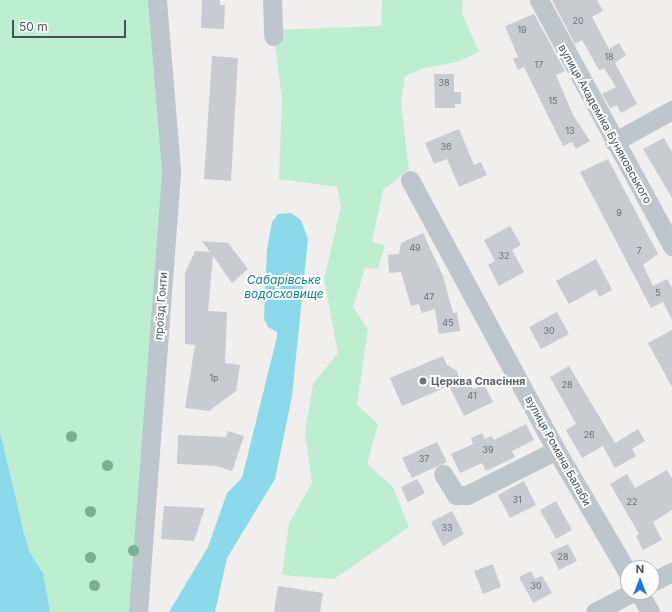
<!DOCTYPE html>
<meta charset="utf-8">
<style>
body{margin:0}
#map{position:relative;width:672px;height:612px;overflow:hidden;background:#f1eeee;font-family:Inter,sans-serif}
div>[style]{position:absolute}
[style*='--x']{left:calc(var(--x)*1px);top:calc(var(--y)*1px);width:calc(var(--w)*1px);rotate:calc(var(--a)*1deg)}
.green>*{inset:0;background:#bdeecf}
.water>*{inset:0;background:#8bd9ea}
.building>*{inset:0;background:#c8cbd1}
.minor>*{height:19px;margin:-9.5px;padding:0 9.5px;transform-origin:9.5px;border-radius:9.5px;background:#bdc6cd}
.trees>*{width:11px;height:11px;margin:-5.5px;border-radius:50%;background:#7aaf92}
.dots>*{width:11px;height:11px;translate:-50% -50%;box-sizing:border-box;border:2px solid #fff;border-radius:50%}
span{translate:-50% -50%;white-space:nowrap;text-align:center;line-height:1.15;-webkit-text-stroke:4px #fff;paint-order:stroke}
.number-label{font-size:9px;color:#677078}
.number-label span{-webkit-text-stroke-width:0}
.street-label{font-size:11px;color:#47525b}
.worship-label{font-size:11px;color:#5b616d;font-weight:700}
.left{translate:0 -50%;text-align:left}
.water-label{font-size:12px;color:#0f7f97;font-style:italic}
.north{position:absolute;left:620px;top:560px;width:40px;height:40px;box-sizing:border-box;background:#fff;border:1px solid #b5babd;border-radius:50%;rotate:0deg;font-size:11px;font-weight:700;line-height:16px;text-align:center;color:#47525b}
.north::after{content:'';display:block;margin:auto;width:14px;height:18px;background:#1c76dd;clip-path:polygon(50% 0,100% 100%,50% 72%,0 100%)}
.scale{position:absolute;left:12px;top:20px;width:114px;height:18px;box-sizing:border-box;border:2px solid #47525b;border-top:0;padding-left:5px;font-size:12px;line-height:14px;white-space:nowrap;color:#47525b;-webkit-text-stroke:3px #fff;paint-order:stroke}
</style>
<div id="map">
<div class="green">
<div style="clip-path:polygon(0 0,154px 0,171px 170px,138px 612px,50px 612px,43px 573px,30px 553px,13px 492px,0 432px)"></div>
<div style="clip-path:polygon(382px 0,463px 0,462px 13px,479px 52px,457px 62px,424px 68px,405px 76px,401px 102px,409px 169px,383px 190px,372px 242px,385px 245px,378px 269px,365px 268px,353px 307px,368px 329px,357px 405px,378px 424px,367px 464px,393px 487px,409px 527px,334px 579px,282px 575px,289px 523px,312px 483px,305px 432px,313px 384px,338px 353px,324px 279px,341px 207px,337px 187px,279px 179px,282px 99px,273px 30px,381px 26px)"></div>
</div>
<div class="water">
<div style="clip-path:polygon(291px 213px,301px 220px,308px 239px,292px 396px,275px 479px,227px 558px,215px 612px,169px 612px,208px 547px,227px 493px,242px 478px,277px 337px,277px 332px,268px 327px,264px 319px,267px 249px,272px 222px,278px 214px)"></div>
<div style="clip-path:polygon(0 432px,23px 529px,30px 553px,43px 573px,50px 612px,0 612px)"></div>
</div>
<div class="building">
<div style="clip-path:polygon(202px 0,220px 0,220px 5px,225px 5px,224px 29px,201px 28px)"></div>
<div style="clip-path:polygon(552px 0,597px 0,603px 11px,592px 17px,609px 49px,619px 43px,626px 55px,615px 63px,637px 104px,621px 113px,617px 105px,610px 108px,602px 94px,616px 87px,604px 68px,599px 70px,582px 40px,575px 44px)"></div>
<div style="clip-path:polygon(534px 14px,565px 71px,556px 75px,573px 115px,590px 141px,576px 149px,572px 142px,563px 146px,524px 67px,518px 70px,513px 59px,518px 57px,505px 26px)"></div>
<div style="clip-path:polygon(212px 56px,238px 58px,231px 181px,204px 179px)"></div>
<div style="clip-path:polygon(434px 74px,454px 74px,454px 92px,461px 92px,461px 104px,455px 104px,455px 108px,435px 108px)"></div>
<div style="clip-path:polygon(459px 129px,474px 165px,481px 162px,487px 175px,459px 187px,447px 159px,434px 164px,425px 143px)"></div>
<div style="clip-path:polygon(664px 138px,672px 152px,672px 198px,643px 149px)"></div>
<div style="clip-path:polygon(608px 159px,658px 254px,643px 265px,653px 286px,667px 279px,672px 288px,672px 320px,663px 302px,651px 308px,580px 172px)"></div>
<div style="clip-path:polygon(510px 226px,521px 245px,512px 250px,524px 272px,499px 286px,488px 265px,495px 261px,484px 240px)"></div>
<div style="clip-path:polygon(423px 233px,443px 276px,453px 313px,457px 312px,460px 331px,439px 334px,435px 309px,422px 313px,419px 304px,411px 306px,401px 272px,389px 273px,388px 255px,399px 254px,401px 243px)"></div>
<div style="clip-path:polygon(202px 241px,228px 243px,248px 269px,232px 283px,213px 256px,208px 311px,227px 312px,225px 363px,240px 365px,236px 391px,209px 411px,185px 408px,195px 345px,185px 344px,185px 273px,195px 251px,210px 252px)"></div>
<div style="clip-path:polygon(596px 259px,612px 290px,599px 297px,596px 289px,569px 304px,556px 281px)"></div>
<div style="clip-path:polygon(557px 312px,569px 334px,541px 349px,529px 327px)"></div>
<div style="clip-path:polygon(672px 330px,672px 387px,648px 343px)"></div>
<div style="clip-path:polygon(443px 356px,447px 365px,457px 371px,460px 387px,469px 382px,473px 389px,484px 384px,493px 402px,464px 416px,449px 386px,402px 406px,390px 378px)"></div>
<div style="clip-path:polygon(569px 366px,615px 443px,638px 429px,645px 441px,632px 449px,636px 456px,615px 468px,603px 446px,582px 458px,566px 430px,576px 424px,550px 377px)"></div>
<div style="clip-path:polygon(526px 424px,534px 440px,512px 451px,515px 457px,486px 471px,482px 463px,460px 473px,451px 454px,473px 444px,471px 438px,482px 433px,485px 439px,492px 436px,494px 440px)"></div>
<div style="clip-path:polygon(228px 431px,244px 436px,232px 471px,217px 466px,177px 464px,178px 435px,226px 437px)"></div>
<div style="clip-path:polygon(437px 442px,447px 462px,412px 478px,402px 458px)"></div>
<div style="clip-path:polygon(667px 470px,672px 478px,672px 510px,653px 522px,662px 540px,643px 550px,636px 536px,639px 534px,610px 484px,627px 474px,635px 488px)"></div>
<div style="clip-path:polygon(417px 479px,425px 493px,408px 502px,401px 487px)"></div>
<div style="clip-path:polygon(524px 481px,536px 505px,510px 518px,498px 495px)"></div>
<div style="clip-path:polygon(556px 501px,572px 530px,556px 539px,540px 510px)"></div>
<div style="clip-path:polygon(164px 506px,205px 508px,194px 541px,161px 539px)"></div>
<div style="clip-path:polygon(452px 511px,464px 534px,443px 546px,431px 522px)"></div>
<div style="clip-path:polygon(568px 544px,577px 561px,559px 570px,550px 552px)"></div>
<div style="clip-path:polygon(493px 564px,501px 587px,483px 594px,474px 571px)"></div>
<div style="clip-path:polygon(531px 571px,535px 579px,542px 576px,552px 593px,533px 603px,519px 577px)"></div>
<div style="clip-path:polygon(278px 586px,323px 593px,320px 612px,274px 612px)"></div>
</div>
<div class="minor">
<div style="--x:272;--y:0;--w:36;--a:88"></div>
<div style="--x:539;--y:0;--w:280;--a:61.6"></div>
<div style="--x:614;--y:142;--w:66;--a:-28.9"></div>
<div style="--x:410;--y:180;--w:307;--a:61.6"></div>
<div style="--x:556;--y:450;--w:143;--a:59.7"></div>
<div style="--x:443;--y:474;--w:25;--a:58"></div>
<div style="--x:456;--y:495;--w:11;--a:0"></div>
<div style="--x:467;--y:495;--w:100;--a:-26.8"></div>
<div style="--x:652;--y:582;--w:22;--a:-27"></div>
<div style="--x:639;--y:592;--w:23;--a:61"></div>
<div style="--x:138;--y:612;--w:443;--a:-85.7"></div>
<div style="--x:171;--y:170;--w:171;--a:-94.7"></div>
<div style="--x:595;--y:612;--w:43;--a:-27.8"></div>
</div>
<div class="trees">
<div style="left:71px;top:436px"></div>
<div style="left:107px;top:465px"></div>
<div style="left:90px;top:511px"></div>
<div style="left:133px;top:550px"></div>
<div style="left:90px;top:557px"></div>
<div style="left:94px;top:585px"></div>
</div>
<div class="dots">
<div style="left:423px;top:381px;background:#6b7280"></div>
</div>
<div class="number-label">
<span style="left:578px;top:21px">20</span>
<span style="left:522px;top:30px">19</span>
<span style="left:609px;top:57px">18</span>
<span style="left:539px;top:65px">17</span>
<span style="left:444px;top:83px">38</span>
<span style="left:553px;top:101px">15</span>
<span style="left:570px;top:131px">13</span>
<span style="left:446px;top:147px">36</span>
<span style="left:619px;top:213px">9</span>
<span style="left:415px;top:248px">49</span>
<span style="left:639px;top:251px">7</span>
<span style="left:504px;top:256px">32</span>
<span style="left:658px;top:293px">5</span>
<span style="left:429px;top:297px">47</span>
<span style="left:448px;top:323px">45</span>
<span style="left:549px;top:331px">30</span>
<span style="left:214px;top:378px">1р</span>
<span style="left:567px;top:385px">28</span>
<span style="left:472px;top:396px">41</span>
<span style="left:589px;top:435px">26</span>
<span style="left:488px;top:450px">39</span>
<span style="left:424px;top:459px">37</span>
<span style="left:517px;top:500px">31</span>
<span style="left:632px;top:502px">22</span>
<span style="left:447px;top:528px">33</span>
<span style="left:563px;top:557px">28</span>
<span style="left:536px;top:586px">30</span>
</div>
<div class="street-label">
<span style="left:605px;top:124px;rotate:61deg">вулиця Академіка Буняковського</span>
<span style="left:161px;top:306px;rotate:-86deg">проїзд Гонти</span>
<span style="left:558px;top:451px;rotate:61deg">вулиця Романа Балаби</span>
</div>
<div class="worship-label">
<span class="left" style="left:431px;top:381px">Церква Спасіння</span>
</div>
<div class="water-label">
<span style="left:284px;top:287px">Сабарівське<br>водосховище</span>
</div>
<div class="north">N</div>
<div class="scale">50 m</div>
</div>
